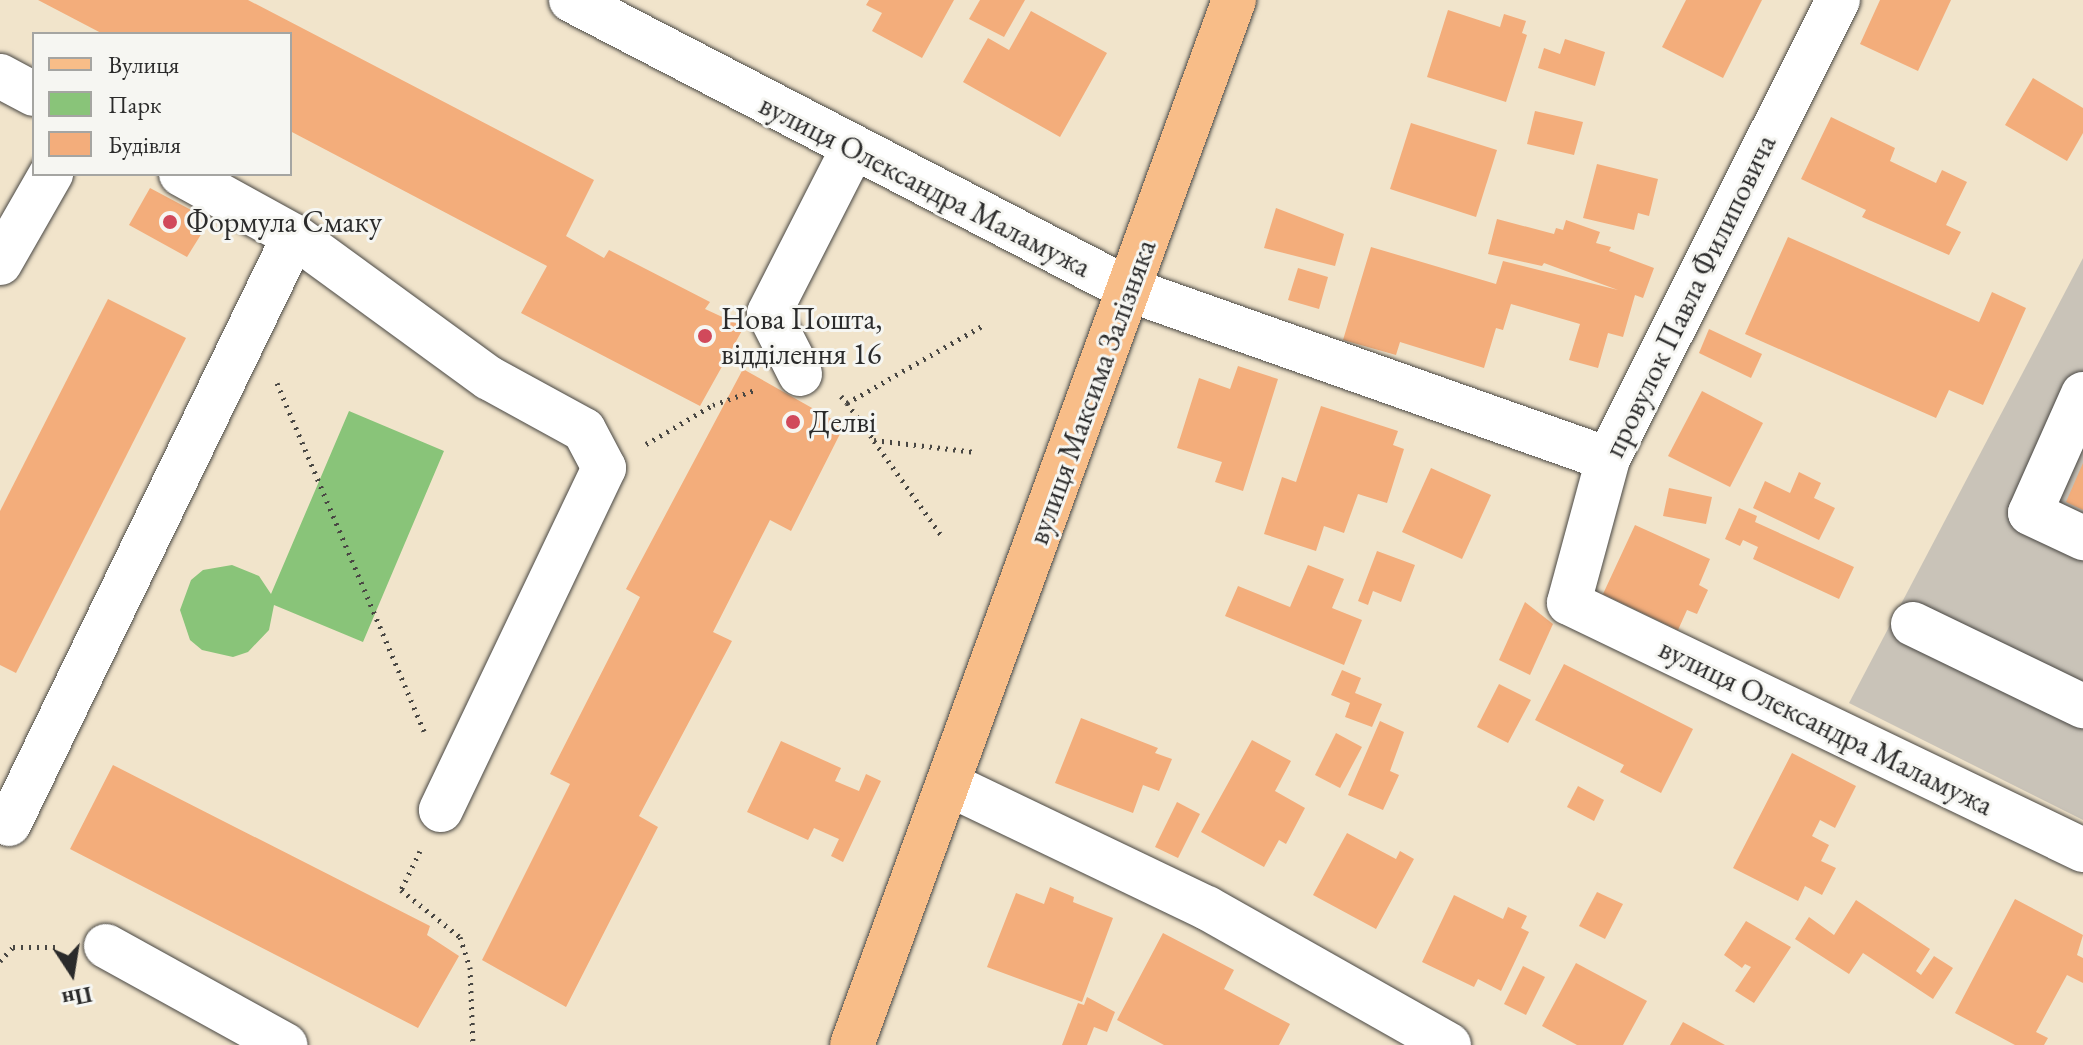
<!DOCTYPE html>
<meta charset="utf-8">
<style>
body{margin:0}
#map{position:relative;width:2083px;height:1045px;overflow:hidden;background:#f1e4cb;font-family:"EB Garamond",serif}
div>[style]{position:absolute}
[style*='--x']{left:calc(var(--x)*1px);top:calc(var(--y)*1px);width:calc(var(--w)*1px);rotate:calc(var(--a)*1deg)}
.industrial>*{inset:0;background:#c9c3b8}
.green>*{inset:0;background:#89c479}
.building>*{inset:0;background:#f3ad7b}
.path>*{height:5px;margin-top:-2.5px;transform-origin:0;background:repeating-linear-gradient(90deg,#494743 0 2px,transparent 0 8px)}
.roads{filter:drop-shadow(0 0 2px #494743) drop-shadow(0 0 2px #494743)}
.minor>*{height:44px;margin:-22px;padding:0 22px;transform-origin:22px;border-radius:22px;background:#fff}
.major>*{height:44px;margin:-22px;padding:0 22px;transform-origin:22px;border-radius:22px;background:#f8bd88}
.dots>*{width:22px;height:22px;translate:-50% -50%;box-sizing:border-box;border:4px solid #f6f6f2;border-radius:50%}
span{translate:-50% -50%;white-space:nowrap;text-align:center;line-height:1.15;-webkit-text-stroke:6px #f6f6f2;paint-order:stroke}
.street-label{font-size:30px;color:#2b2b2b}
.poi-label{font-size:30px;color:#2b2b2b}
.left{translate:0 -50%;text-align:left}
.legend{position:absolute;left:32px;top:32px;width:260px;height:144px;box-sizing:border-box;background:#f6f6f2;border:2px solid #a5a5a2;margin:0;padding:10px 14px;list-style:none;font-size:24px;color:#2b2b2b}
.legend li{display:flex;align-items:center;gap:16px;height:40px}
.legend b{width:40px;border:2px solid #a5a5a2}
.north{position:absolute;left:32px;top:933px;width:80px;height:80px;-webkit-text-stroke:6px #f6f6f2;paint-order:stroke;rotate:168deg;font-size:22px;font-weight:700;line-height:32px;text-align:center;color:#2b2b2b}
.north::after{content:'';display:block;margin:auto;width:28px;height:36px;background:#2b2b2b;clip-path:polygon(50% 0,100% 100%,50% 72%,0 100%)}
</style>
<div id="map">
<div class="industrial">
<div style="clip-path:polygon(2083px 258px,2083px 820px,1849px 703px)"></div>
</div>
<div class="green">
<div style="clip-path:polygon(349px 411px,444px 451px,363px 642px,274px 605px,269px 630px,248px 652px,233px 657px,202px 650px,190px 640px,180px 610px,191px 580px,203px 570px,232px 565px,259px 576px,271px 594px)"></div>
</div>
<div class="building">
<div style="clip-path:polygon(38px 0,248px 0,594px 180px,566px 236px,604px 258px,609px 250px,710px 302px,705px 309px,744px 327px,700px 406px,521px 313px,547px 266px,290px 131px,290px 34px,103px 34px)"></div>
<div style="clip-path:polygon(869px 0,954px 0,922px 58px,872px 31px,882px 13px,866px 5px)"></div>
<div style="clip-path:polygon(980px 0,1025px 0,1004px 37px,969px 19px)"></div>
<div style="clip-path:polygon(1686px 0,1762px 0,1723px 78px,1662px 47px)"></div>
<div style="clip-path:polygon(1880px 0,1951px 0,1918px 71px,1860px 44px)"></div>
<div style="clip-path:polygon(1448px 10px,1500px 27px,1504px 14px,1526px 21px,1522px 33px,1527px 35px,1506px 102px,1427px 77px)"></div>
<div style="clip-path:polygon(1031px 11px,1107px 53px,1060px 137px,963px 82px,988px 38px,1009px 50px)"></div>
<div style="clip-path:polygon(1565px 39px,1605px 52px,1595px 86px,1538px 68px,1544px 48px,1560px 54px)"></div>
<div style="clip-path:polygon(2033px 78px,2083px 108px,2083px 133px,2067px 161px,2005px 125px)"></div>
<div style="clip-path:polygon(1535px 111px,1583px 122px,1574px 155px,1527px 144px)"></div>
<div style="clip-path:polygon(1831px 117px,1895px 148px,1890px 161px,1936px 183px,1942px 170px,1967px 182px,1946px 225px,1961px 232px,1949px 255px,1862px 217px,1866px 210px,1801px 179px)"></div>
<div style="clip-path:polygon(1411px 123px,1497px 150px,1476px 217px,1390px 189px)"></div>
<div style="clip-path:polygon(1597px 164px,1658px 179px,1649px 216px,1638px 213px,1634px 230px,1583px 218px)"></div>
<div style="clip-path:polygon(150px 188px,210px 220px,187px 257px,129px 225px)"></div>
<div style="clip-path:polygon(1276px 208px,1344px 234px,1335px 266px,1264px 248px)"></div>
<div style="clip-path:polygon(1497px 219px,1554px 234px,1556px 228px,1563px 230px,1566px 220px,1600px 232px,1596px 243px,1611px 247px,1609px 251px,1654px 268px,1643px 298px,1635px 295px,1623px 337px,1608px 333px,1598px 368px,1569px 360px,1580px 324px,1511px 304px,1503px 330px,1496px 328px,1484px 368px,1400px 342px,1396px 355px,1343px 340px,1371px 247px,1496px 284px,1503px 261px,1618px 290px,1544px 263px,1542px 266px,1488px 254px)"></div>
<div style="clip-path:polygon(1788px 237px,1979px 322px,1992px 292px,2026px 308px,1983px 405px,1949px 390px,1936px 418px,1745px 334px)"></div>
<div style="clip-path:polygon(1298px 268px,1328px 277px,1319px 309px,1288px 300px)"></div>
<div style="clip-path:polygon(108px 299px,186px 338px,16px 673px,0 665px,0 511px)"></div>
<div style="clip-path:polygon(1709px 329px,1762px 354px,1751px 378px,1699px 353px)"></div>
<div style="clip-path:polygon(1238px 366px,1278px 379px,1243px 491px,1215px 482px,1222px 462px,1177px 448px,1199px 378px,1230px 389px)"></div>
<div style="clip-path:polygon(743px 369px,844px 426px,791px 531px,770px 520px,713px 632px,732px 641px,639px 816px,658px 827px,566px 1007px,482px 960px,570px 784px,550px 774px,640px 597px,626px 589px)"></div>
<div style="clip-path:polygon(1702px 391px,1763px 423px,1730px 487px,1668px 456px)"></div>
<div style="clip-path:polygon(1321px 406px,1398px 431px,1393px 445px,1404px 449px,1387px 503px,1358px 494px,1344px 533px,1324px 526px,1316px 551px,1264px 534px,1282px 477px,1296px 482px)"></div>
<div style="clip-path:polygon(2083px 463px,2083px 510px,2066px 502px)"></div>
<div style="clip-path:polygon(1431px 468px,1491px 495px,1462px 559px,1402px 532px)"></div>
<div style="clip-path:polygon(1799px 472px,1821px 483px,1814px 498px,1835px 508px,1819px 540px,1753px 508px,1765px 481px,1790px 493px)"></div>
<div style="clip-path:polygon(1669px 488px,1712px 497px,1706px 524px,1663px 516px)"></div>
<div style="clip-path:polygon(1739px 508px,1757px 516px,1755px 522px,1854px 567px,1839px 599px,1753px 559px,1758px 547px,1743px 540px,1740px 546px,1725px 539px)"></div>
<div style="clip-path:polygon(1635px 525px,1710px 559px,1699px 585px,1708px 590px,1697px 614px,1687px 610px,1678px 630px,1603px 594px)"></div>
<div style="clip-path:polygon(1377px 551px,1415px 565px,1401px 602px,1373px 591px,1368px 605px,1358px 601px)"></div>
<div style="clip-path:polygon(1308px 565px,1344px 579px,1332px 608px,1362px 620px,1344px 665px,1225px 616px,1238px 586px,1290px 607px)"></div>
<div style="clip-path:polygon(1525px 602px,1553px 624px,1530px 675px,1499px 660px)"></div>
<div style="clip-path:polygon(1564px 664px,1693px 729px,1661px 793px,1620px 772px,1624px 765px,1535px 720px)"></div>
<div style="clip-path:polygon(1342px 670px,1361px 678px,1355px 693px,1382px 704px,1372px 727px,1345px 717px,1350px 703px,1331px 695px)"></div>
<div style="clip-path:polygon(1499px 684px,1531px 700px,1508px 743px,1477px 727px)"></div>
<div style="clip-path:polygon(1081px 718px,1158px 748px,1155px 753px,1172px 759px,1159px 791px,1143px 785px,1133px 813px,1055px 783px)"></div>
<div style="clip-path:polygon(1380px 721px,1404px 732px,1390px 771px,1399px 775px,1383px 810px,1348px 795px)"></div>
<div style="clip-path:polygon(1336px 733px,1362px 747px,1340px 788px,1315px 775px)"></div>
<div style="clip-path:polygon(1252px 740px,1291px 761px,1275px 791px,1305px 808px,1286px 844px,1279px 840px,1264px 867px,1201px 832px)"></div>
<div style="clip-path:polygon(781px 741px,841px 768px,835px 781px,859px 791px,866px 774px,881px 781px,843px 862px,831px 856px,839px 839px,814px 828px,808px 840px,747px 812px)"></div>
<div style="clip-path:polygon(1792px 753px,1856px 786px,1835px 828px,1820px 820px,1812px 836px,1829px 845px,1821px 861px,1836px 868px,1822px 895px,1805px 886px,1798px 901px,1733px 868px)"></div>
<div style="clip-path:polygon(113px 765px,430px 926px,427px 935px,459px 956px,418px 1028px,70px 849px)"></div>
<div style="clip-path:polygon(1578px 786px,1604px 800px,1594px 821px,1567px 807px)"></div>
<div style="clip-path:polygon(1177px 802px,1200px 814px,1178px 858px,1155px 847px)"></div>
<div style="clip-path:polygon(1347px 833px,1396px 859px,1400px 851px,1414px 859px,1376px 929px,1313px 895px)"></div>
<div style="clip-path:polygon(1050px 887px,1074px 897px,1073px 902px,1113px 918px,1082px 1002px,987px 967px,1016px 893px,1044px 904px)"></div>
<div style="clip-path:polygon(1597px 892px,1623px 904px,1605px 939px,1579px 926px)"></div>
<div style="clip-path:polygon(1454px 895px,1503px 919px,1508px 907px,1527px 916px,1521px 928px,1529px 932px,1501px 991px,1478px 979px,1474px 987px,1422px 962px)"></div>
<div style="clip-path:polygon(2015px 899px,2083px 935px,2077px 955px,2083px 958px,2083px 983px,2067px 975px,2036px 1032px,2048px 1038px,2044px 1045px,2015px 1045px,1955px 1013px)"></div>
<div style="clip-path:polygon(1856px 900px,1930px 949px,1916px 971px,1921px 975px,1934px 956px,1953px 968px,1933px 999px,1863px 953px,1849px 974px,1795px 939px,1809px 917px,1834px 935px)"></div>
<div style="clip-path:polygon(1746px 921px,1791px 947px,1754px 1003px,1735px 991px,1751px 967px,1745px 964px,1742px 968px,1724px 955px)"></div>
<div style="clip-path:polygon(1163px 933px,1234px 970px,1224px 989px,1290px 1024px,1279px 1045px,1164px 1045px,1117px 1020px)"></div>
<div style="clip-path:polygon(1576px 963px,1647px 1001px,1623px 1045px,1577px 1045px,1542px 1026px)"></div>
<div style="clip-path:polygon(1523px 966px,1545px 977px,1526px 1015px,1504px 1004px)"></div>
<div style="clip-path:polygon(1087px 997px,1115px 1012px,1107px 1032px,1094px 1027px,1087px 1045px,1062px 1045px,1078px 1003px,1084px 1005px)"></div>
<div style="clip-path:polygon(1683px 1022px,1725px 1045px,1670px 1045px)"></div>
</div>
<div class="path">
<div style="--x:277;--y:383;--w:378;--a:67.1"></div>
<div style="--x:841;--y:396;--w:9;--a:49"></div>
<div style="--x:847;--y:403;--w:158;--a:-29.7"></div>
<div style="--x:847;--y:403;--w:46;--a:53.9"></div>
<div style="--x:874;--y:440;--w:102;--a:6.8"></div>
<div style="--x:874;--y:441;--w:115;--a:54.5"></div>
<div style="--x:646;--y:444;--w:78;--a:-30.2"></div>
<div style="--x:713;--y:405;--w:45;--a:-19.7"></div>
<div style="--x:420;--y:851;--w:43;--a:116"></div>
<div style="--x:401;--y:890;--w:75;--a:38.5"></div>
<div style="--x:460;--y:937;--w:32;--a:72"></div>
<div style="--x:470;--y:967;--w:78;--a:87.8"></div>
<div style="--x:0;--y:961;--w:19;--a:-47"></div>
<div style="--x:13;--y:947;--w:48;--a:0"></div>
</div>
<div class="roads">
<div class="minor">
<div style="--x:571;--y:0;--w:630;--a:27.42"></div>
<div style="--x:1130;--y:290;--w:507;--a:19.47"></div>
<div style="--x:1838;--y:0;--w:513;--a:116.61"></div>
<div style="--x:1608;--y:459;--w:149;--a:105.2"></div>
<div style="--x:1569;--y:603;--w:570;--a:25.67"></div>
<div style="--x:0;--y:76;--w:38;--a:28"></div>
<div style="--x:181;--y:174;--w:129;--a:28.8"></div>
<div style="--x:294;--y:236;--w:241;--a:36.1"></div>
<div style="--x:489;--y:378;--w:108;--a:28.7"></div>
<div style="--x:584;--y:430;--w:43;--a:62.2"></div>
<div style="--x:604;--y:468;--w:379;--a:115.5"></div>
<div style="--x:0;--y:263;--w:103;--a:-60.2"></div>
<div style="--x:800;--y:374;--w:68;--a:-116.9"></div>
<div style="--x:769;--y:313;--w:185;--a:-63"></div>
<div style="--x:2083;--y:394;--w:130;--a:114"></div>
<div style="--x:2030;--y:513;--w:59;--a:25.3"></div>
<div style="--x:1913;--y:624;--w:189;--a:25.8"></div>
<div style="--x:948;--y:784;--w:287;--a:25.6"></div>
<div style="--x:1207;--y:908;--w:278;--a:29.5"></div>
<div style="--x:9;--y:824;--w:653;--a:-64.14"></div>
<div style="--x:106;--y:946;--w:205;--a:28.9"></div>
</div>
<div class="major">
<div style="--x:852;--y:1045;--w:1113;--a:-69.92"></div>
</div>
</div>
<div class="dots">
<div style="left:170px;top:222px;background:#d1495b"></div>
<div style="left:705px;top:336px;background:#d1495b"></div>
<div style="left:793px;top:422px;background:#d1495b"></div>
</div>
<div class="street-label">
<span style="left:925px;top:186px;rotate:27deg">вулиця Олександра Маламужа</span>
<span style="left:1690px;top:296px;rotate:-64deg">провулок Павла Филиповича</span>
<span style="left:1092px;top:392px;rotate:-70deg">вулиця Максима Залізняка</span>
<span style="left:1826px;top:727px;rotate:26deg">вулиця Олександра Маламужа</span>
</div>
<div class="poi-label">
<span class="left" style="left:186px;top:222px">Формула Смаку</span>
<span class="left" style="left:721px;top:336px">Нова Пошта,<br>відділення 16</span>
<span class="left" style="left:809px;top:422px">Делві</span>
</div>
<ul class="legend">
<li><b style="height:10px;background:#f8bd88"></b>Вулиця</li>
<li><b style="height:22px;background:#89c479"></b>Парк</li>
<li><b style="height:22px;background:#f3ad7b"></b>Будівля</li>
</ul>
<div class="north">Пн</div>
</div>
